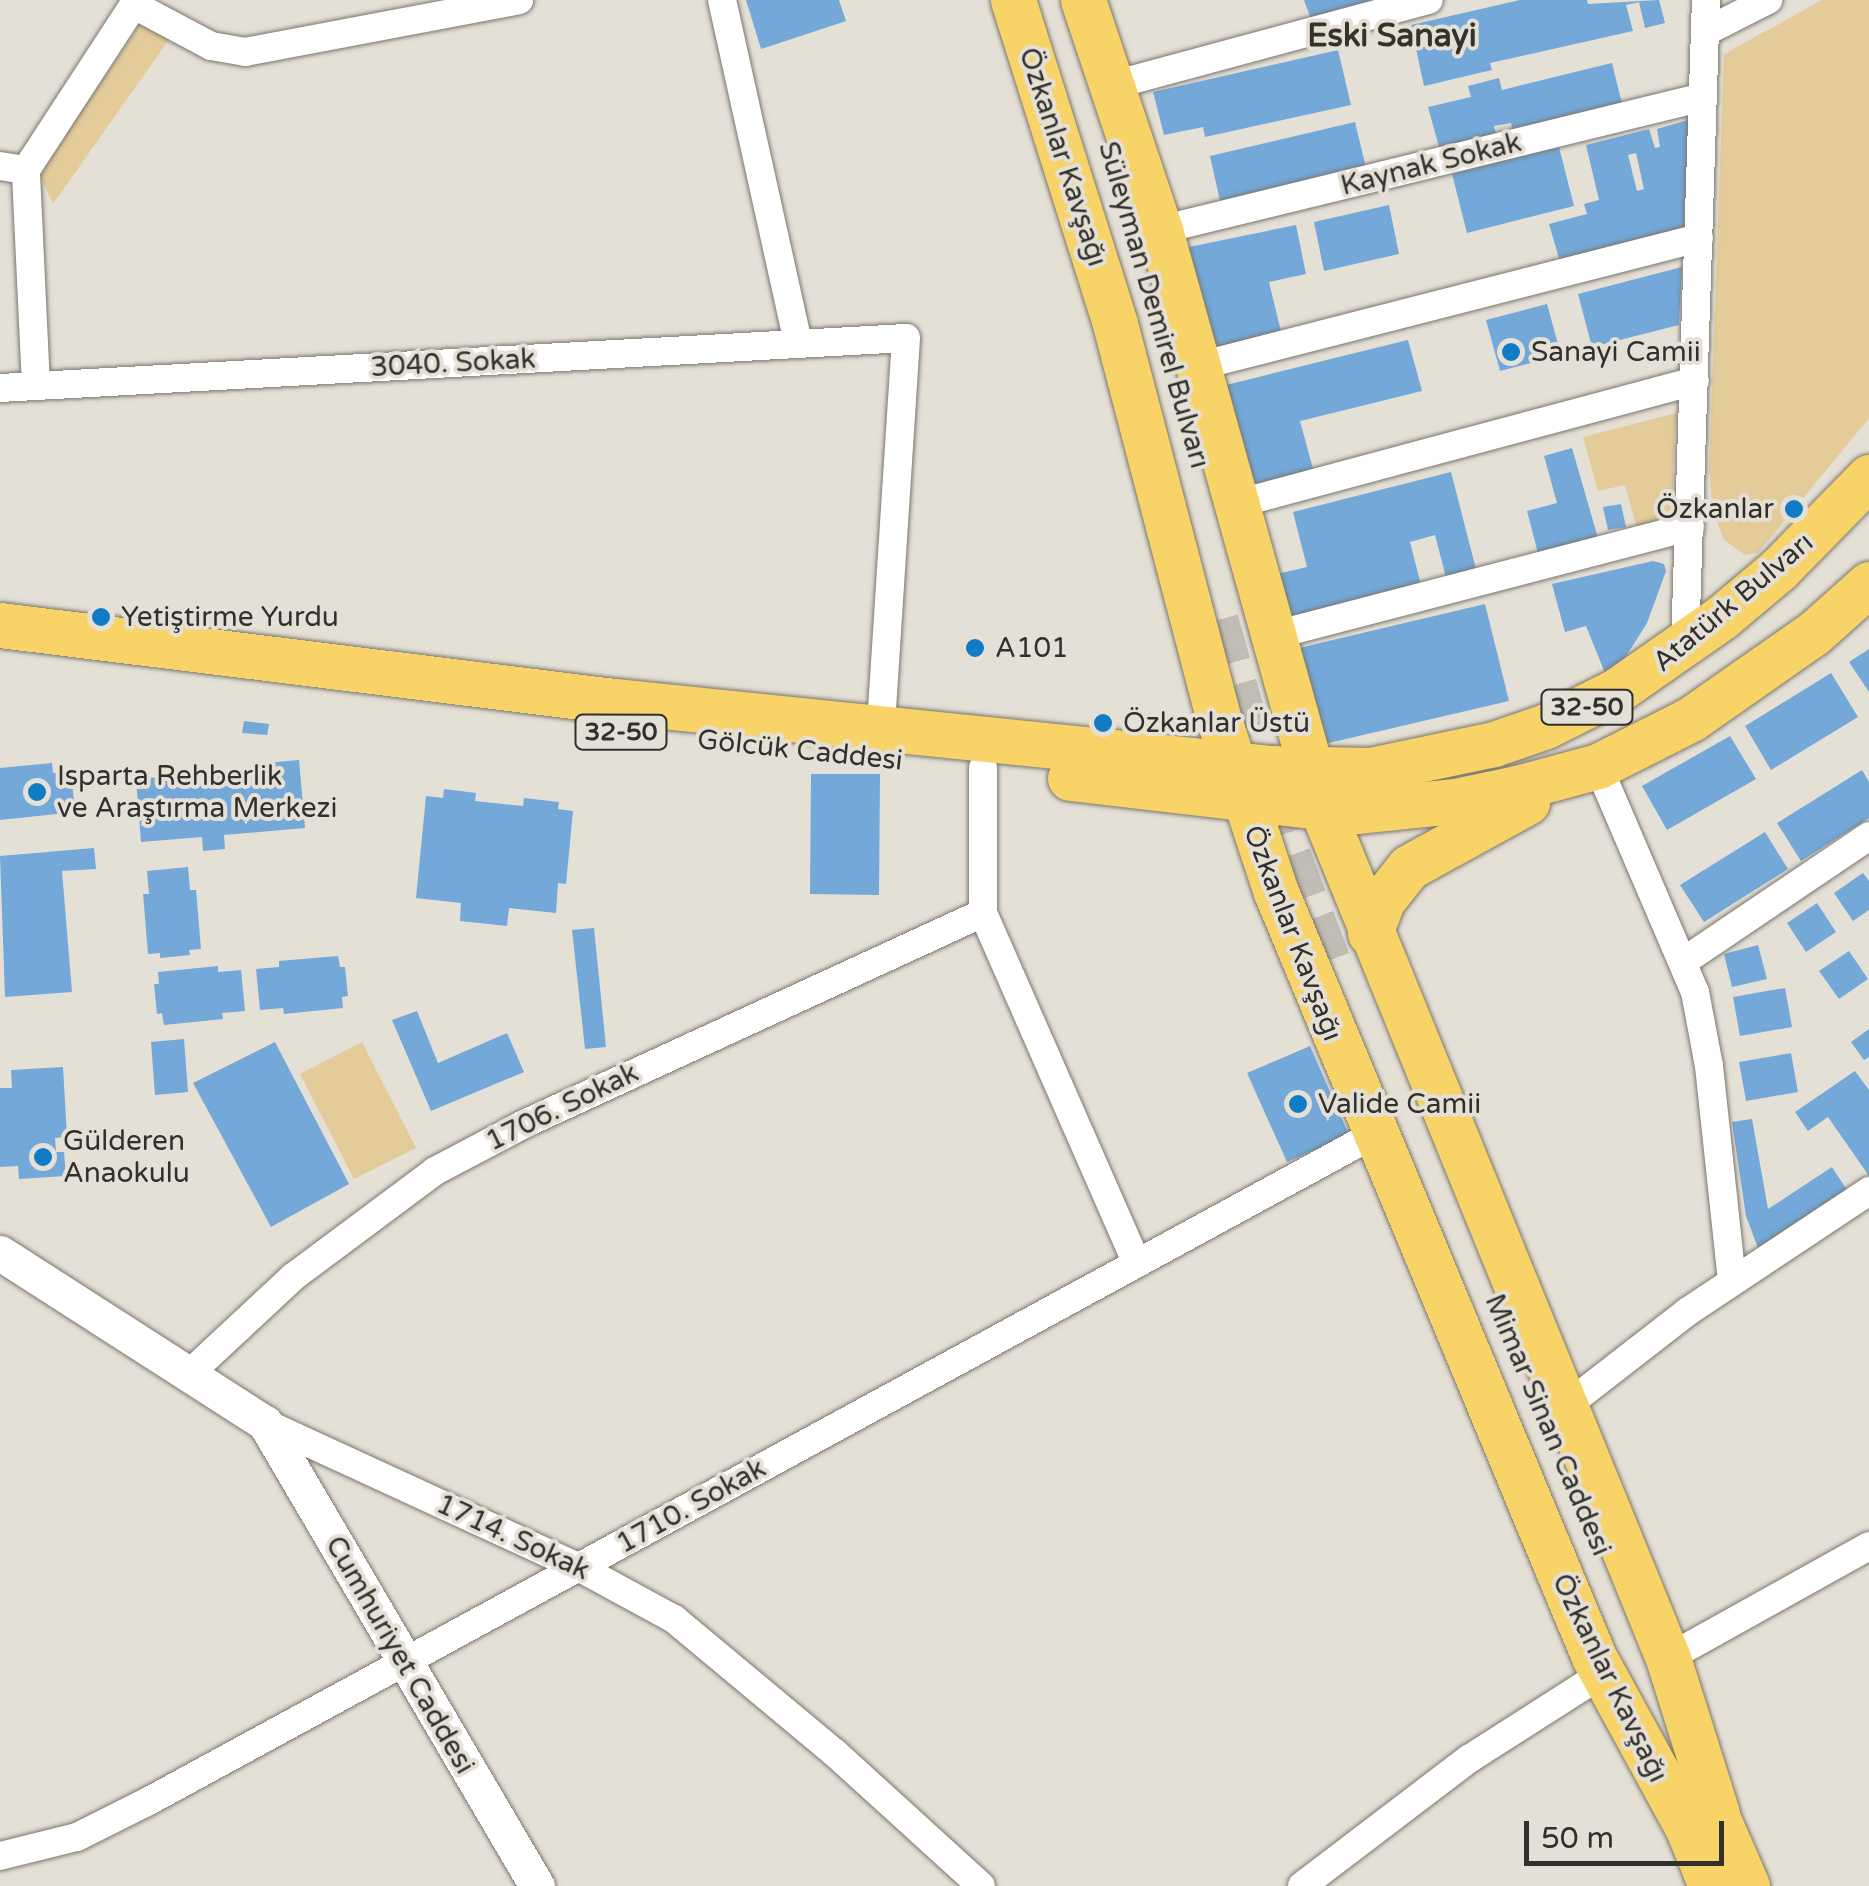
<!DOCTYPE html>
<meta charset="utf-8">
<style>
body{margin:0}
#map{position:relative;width:1869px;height:1886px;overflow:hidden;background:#e5e0d6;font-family:"Varela Round",sans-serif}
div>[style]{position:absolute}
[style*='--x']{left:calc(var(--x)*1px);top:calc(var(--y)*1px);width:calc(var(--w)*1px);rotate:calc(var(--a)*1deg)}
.green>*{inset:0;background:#e3cb9a}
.building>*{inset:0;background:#73a8d8}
.primary-tunnel>*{height:45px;margin-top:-22.5px;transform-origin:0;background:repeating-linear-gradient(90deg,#c1bdb4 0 45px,transparent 0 67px)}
.roads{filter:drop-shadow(0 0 2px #7b766d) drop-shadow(0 0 2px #7b766d)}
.minor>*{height:28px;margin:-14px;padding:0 14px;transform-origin:14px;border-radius:14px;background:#fff}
.tertiary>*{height:35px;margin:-17.5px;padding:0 17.5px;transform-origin:17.5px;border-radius:17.5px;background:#fff}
.primary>*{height:45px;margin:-22.5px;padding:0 22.5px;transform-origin:22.5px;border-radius:22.5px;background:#f7d368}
.dots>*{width:28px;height:28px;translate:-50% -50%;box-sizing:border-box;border:5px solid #e5e0d6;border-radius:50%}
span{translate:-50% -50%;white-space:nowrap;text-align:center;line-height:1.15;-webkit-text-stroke:8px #e5e0d6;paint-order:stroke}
.shield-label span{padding:2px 8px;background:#e5e0d6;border:2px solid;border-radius:8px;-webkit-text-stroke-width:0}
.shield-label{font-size:25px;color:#32302c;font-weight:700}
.street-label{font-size:28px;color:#32302c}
.poi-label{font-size:28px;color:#32302c}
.left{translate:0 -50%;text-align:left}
.right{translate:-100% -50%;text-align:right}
.quarter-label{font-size:32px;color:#36322a;font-weight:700}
.scale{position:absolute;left:1524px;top:1821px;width:200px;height:45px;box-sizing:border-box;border:5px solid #32302c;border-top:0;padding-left:12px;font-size:30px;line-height:35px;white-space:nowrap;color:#32302c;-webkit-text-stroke:8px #e5e0d6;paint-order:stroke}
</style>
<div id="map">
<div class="green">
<div style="clip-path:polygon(1822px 0,1869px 0,1869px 418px,1758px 553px,1745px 555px,1724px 540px,1713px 512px,1709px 470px,1724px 54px)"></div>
<div style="clip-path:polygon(141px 23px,170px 38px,53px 204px,39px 173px)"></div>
<div style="clip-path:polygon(1676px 413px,1671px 526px,1638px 533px,1625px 485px,1598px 491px,1583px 437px)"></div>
<div style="clip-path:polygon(362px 1042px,416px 1148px,354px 1179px,300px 1074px)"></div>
</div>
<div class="building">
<div style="clip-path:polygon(746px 0,839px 0,846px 21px,761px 49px)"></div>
<div style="clip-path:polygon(1304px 0,1391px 0,1315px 30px)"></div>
<div style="clip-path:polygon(1520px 0,1587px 0,1588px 4px,1659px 0,1665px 23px,1645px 28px,1639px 2px,1626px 5px,1633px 31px,1490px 63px,1492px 70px,1424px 86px,1411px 25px)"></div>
<div style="clip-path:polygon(1338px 50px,1351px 105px,1205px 137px,1203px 127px,1164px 135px,1153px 92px)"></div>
<div style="clip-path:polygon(1612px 63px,1624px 112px,1514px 139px,1511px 123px,1494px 126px,1497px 137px,1442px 158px,1428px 107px,1471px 97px,1468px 86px,1499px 78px,1502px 90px)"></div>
<div style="clip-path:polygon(evenodd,1688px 120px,1690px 240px,1563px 272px,1549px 224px,1587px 214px,1584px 204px,1599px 200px,1586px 145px,1649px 129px,1655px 148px,1660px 147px,1657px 129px,1688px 120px,1636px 153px,1644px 189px,1637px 191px,1628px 155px,1636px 153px)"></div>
<div style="clip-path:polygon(1355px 122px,1368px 176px,1222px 210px,1210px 156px)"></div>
<div style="clip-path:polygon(1559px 147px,1574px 206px,1467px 233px,1452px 174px)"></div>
<div style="clip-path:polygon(1389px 205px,1399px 254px,1324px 271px,1314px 222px)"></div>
<div style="clip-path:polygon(1296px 225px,1306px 274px,1269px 282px,1284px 344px,1209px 360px,1184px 248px)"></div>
<div style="clip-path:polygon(1682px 267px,1679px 325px,1592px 347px,1578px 294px)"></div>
<div style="clip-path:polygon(1547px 304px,1561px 355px,1500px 371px,1486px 320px)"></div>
<div style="clip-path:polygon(1408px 340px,1422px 391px,1300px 421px,1316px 480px,1254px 496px,1226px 385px)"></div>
<div style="clip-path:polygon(1572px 448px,1600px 545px,1540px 561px,1527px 511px,1557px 503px,1544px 456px)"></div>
<div style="clip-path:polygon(1451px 472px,1478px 577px,1448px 585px,1435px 535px,1410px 542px,1423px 593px,1285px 627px,1273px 575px,1307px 567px,1293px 512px)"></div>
<div style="clip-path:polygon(1621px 504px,1626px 527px,1608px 530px,1603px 507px)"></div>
<div style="clip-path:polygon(1653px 561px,1664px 564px,1666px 571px,1647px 623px,1620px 666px,1605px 673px,1586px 626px,1565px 632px,1552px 584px)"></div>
<div style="clip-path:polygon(1485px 604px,1509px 701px,1320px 745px,1299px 648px)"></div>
<div style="clip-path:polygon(1869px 649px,1869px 692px,1849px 662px)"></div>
<div style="clip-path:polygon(1831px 673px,1858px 717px,1771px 770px,1745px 726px)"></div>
<div style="clip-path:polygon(244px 721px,269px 724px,267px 735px,242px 733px)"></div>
<div style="clip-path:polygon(1730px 736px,1756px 779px,1667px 830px,1642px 786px)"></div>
<div style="clip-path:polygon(299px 760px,305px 828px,224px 835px,225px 849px,203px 851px,202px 837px,141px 842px,136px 779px,265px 768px,265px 763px)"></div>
<div style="clip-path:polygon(52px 763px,53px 773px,71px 771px,75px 812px,0 820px,0 768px)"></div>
<div style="clip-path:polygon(1862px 770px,1869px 782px,1869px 818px,1801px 861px,1777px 823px)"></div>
<div style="clip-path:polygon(811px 774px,880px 774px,879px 895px,810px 894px)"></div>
<div style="clip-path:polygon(444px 789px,476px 793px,475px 801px,523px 806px,524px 798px,559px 802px,558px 809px,573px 811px,566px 884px,558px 883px,556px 913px,509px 908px,507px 926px,460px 921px,461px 903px,416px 898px,426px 796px,443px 798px)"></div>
<div style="clip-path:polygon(1765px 832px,1788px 869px,1704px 922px,1680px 885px)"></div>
<div style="clip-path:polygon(94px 848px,96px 869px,62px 871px,72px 992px,5px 997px,0 856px)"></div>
<div style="clip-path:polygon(188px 867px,190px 890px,196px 890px,201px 949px,189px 950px,190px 955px,160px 958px,160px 953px,148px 954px,143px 894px,149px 894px,147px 871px)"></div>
<div style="clip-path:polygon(1863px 873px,1869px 881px,1869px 910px,1853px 921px,1834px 893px)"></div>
<div style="clip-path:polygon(1817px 903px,1836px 932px,1806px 952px,1787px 923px)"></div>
<div style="clip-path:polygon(594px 928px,606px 1047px,585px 1049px,572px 930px)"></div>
<div style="clip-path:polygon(1758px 945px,1767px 979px,1732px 987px,1724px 954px)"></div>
<div style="clip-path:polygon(1849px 951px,1868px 979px,1839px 999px,1819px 971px)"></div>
<div style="clip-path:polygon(338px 956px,340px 967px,345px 967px,348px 996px,342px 997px,343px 1008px,284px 1014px,283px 1008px,260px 1010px,256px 969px,279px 967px,279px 961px)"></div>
<div style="clip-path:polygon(218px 966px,218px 972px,241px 970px,245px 1011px,222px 1013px,223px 1019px,164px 1025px,162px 1013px,157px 1014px,154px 984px,159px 984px,158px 972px)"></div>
<div style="clip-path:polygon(1785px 988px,1792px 1027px,1740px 1036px,1733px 997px)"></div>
<div style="clip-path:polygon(417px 1011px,438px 1063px,507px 1033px,524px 1072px,431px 1111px,392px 1020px)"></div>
<div style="clip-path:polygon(1869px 1029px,1869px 1057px,1864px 1060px,1851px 1042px)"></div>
<div style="clip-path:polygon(184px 1039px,188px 1092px,155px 1095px,151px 1042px)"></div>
<div style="clip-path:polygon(275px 1042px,349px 1184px,271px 1227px,193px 1083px)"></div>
<div style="clip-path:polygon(1310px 1046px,1349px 1135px,1287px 1162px,1247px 1073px)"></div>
<div style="clip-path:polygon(1791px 1053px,1798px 1092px,1746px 1101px,1739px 1062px)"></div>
<div style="clip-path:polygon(63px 1067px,67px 1137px,55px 1138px,56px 1152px,64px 1152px,66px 1176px,19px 1179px,18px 1166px,0 1167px,0 1088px,12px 1088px,11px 1070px)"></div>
<div style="clip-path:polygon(1855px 1071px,1869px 1090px,1869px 1176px,1828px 1117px,1808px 1131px,1795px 1112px)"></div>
<div style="clip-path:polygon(1752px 1119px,1768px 1209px,1832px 1167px,1847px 1190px,1758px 1248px,1746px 1216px,1732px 1122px)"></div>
</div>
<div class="primary-tunnel">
<div style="--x:1216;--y:620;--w:180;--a:74.2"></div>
<div style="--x:1265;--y:793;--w:190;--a:69.4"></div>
</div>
<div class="roads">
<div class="minor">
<div style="--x:722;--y:0;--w:352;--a:77.5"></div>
<div style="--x:134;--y:5;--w:87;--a:28"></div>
<div style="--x:211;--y:46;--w:35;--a:10"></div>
<div style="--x:245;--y:52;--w:279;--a:-10.7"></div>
<div style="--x:1705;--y:32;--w:71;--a:-26.9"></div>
<div style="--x:1113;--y:85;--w:327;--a:-15.1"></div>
<div style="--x:0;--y:166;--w:26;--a:9"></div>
<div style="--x:1160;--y:230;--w:559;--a:-13.76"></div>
<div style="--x:1199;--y:366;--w:516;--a:-14.36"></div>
<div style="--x:36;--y:386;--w:216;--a:-92.7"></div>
<div style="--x:26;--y:170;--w:203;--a:-56.9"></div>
<div style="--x:0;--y:388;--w:907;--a:-3.16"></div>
<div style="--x:906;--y:338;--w:391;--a:93.7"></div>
<div style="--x:1236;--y:504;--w:475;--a:-15"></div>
<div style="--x:1271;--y:636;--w:433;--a:-14.6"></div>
<div style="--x:1685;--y:645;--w:645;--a:-88.14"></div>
<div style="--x:1598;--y:766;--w:246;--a:66.8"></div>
<div style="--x:1695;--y:992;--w:75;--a:79.3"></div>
<div style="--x:1709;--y:1066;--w:216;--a:83.9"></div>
<div style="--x:983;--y:768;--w:145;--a:90"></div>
<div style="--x:983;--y:913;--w:382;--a:66.3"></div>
<div style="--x:1684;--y:961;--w:223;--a:-34"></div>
<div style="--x:188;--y:1375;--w:144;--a:-43"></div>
<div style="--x:293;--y:1277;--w:177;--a:-36.7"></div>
<div style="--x:435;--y:1171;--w:101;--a:-27.8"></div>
<div style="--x:524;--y:1124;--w:505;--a:-24.69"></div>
<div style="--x:1566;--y:1406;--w:153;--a:-37.8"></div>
<div style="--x:1687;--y:1312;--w:219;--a:-33.6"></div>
<div style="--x:265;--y:1423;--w:347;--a:24.7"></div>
<div style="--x:580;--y:1568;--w:107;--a:28.5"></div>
<div style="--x:674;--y:1619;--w:209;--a:39.8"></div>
<div style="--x:835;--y:1753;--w:197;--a:42.3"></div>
<div style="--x:1668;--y:1658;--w:230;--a:-29.1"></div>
<div style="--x:0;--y:1856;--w:79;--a:-13.9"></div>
<div style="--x:77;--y:1837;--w:78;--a:-26.6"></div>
<div style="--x:147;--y:1802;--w:1396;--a:-28.55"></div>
<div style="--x:1302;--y:1886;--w:210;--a:-37.3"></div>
<div style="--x:1469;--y:1759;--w:158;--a:-32.6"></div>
</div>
<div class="tertiary">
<div style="--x:0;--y:1253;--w:315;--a:32.7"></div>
<div style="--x:265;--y:1423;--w:537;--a:59.57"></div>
</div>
<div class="primary">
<div style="--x:1013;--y:0;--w:340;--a:72.5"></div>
<div style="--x:1115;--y:324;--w:409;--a:75.3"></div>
<div style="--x:1219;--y:720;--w:181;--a:71.7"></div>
<div style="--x:1276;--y:892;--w:828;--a:67.43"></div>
<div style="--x:1594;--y:1657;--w:192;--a:61.3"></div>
<div style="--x:1083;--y:0;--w:243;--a:71.5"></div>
<div style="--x:1160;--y:230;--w:601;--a:74.37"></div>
<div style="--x:1322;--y:809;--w:917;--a:67.83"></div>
<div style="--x:1668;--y:1658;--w:163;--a:72.5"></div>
<div style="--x:0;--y:625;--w:619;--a:7.06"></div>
<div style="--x:614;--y:701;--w:659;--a:5.83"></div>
<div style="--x:1270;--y:768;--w:100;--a:1.1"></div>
<div style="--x:1370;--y:770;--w:127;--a:-11.8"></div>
<div style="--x:1494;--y:744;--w:55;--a:-19.1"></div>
<div style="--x:1546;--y:726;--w:78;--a:-26.6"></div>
<div style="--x:1616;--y:691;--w:129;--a:-34.9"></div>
<div style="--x:1722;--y:617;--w:75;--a:-40.1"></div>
<div style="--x:1779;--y:569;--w:129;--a:-45.6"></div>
<div style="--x:1070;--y:778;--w:288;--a:6.6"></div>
<div style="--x:1356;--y:811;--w:100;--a:-5.8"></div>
<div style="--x:1455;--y:801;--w:63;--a:-11.8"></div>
<div style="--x:1517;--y:788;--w:84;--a:-15.2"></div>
<div style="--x:1598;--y:766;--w:104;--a:-26.8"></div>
<div style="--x:1691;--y:719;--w:150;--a:-35"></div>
<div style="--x:1814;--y:633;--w:74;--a:-41.7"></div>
<div style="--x:1370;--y:933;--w:34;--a:-69"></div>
<div style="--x:1382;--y:901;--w:43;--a:-51.5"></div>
<div style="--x:1409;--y:867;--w:135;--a:-28.8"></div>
<div style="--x:1704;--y:1787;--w:108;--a:66.5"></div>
<div style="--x:1676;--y:1799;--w:94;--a:68.1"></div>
</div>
</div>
<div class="dots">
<div style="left:1511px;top:352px;background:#127bc6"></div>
<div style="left:1794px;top:509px;background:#127bc6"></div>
<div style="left:101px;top:617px;background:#127bc6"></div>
<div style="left:975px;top:648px;background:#127bc6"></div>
<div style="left:1103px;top:723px;background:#127bc6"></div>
<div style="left:37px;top:792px;background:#127bc6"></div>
<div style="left:1298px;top:1104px;background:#127bc6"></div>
<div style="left:43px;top:1157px;background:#127bc6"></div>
</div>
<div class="shield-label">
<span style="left:1587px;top:707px">32-50</span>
<span style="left:621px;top:732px">32-50</span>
</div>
<div class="street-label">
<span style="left:1063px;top:157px;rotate:72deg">Özkanlar Kavşağı</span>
<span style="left:1431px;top:164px;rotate:-14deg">Kaynak Sokak</span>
<span style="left:1154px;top:305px;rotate:74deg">Süleyman Demirel Bulvarı</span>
<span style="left:453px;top:363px;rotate:-3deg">3040. Sokak</span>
<span style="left:1733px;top:602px;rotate:-40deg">Atatürk Bulvarı</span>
<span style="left:800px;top:750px;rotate:6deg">Gölcük Caddesi</span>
<span style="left:1293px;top:933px;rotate:69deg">Özkanlar Kavşağı</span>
<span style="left:562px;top:1107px;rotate:-26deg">1706. Sokak</span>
<span style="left:1548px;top:1425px;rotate:67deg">Mimar Sinan Caddesi</span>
<span style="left:691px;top:1506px;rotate:-29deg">1710. Sokak</span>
<span style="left:513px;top:1537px;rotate:25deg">1714. Sokak</span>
<span style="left:400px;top:1655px;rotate:60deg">Cumhuriyet Caddesi</span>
<span style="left:1610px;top:1678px;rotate:64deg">Özkanlar Kavşağı</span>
</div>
<div class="poi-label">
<span class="left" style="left:1531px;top:352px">Sanayi Camii</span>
<span class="right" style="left:1774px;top:509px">Özkanlar</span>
<span class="left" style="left:121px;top:617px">Yetiştirme Yurdu</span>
<span class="left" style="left:995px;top:648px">A101</span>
<span class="left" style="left:1123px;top:723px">Özkanlar Üstü</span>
<span class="left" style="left:57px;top:792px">Isparta Rehberlik<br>ve Araştırma Merkezi</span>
<span class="left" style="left:1318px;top:1104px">Valide Camii</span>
<span class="left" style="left:63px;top:1157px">Gülderen<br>Anaokulu</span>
</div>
<div class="quarter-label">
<span style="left:1392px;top:36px">Eski Sanayi</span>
</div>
<div class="scale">50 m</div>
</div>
